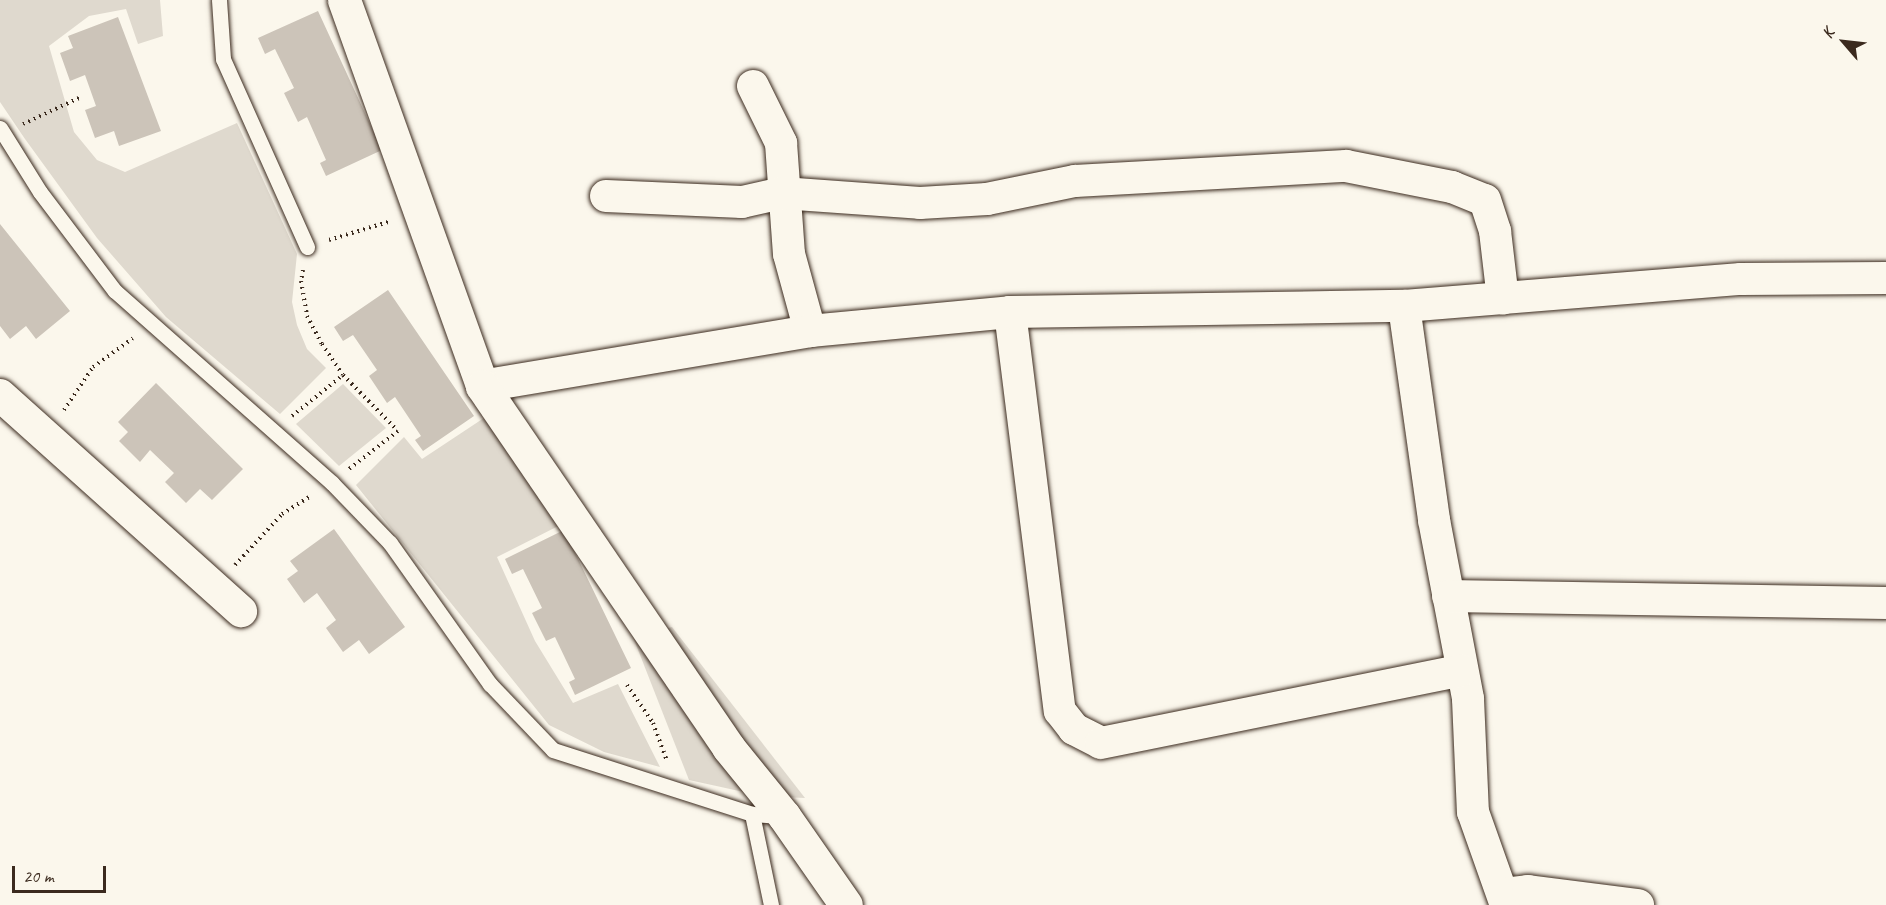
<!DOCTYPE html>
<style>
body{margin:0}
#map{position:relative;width:1886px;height:905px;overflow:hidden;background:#fbf7ec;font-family:Caveat,sans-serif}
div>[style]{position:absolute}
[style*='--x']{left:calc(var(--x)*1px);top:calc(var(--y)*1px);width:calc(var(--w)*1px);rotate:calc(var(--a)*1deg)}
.green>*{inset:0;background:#dfd9ce}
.building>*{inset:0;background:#ccc4b9}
.path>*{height:4px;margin-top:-2px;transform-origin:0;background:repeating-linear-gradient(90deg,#3b2a1e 0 1.5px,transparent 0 6px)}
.roads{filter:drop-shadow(0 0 2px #3b2a1e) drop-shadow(0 0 2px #3b2a1e)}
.service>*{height:15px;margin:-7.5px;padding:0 7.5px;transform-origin:7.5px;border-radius:7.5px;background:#fbf7ec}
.minor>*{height:32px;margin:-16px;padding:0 16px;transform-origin:16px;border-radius:16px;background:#fbf7ec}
.tertiary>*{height:33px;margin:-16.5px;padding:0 16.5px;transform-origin:16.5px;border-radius:16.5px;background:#fbf7ec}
span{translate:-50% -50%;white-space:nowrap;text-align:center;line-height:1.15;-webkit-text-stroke:5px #fbf7ec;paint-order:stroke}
.north{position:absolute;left:1814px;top:12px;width:60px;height:60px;-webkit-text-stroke:4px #fbf7ec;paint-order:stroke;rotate:298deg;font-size:16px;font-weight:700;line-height:24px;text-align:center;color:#3b2a1e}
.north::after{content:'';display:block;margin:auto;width:21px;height:27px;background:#3b2a1e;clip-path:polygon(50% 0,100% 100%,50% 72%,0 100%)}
.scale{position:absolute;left:12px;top:866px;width:94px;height:27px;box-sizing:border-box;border:3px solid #3b2a1e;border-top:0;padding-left:8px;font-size:18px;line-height:21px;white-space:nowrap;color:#3b2a1e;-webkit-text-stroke:4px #fbf7ec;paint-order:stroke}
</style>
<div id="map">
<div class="green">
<div style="clip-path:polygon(0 0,160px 0,163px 36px,138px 44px,126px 9px,89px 16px,49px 46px,74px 132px,97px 160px,125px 172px,237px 123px,297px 254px,292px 302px,297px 325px,307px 349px,326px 368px,280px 414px,166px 317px,97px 238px,25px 139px,0 102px)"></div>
<div style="clip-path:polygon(343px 384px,386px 428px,339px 466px,296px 424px)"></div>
<div style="clip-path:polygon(493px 412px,580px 515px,497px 557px,535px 641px,573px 703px,618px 684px,660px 767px,604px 752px,549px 725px,356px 485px,404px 437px,422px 459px)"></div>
<div style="clip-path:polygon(672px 627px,805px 798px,762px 796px,689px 780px,633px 637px)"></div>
</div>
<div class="building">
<div style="clip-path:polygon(318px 11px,382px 150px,326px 176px,320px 163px,326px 160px,307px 117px,298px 122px,284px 93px,294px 88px,275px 49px,265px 54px,258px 38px)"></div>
<div style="clip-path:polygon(118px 17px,161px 131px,119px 146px,114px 131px,95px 138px,85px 110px,96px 106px,85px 75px,70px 81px,60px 53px,73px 48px,68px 36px)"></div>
<div style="clip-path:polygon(0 224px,70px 311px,36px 339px,26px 326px,10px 339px,0 326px)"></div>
<div style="clip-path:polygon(388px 290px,474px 416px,423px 451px,415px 440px,421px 436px,395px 397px,387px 403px,369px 376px,377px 370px,353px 335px,343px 341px,334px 327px)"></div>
<div style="clip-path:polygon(156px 383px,243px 469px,212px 500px,200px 489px,186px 503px,165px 482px,174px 473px,150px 450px,140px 462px,119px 441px,128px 432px,118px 422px)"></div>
<div style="clip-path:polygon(334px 529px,405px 627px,369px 654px,359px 640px,343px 652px,326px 628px,336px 620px,317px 593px,304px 603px,287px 579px,298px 571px,290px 561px)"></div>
<div style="clip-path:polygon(564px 530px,631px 668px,575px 695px,569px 682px,575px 679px,555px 637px,546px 641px,532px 613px,542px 608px,523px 569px,512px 574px,505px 559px)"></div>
</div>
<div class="path">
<div style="--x:23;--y:124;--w:62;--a:-24.9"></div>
<div style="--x:329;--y:240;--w:65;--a:-17"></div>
<div style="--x:303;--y:270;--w:11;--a:100"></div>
<div style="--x:301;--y:281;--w:36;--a:80"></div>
<div style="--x:307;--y:316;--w:32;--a:62"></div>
<div style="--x:322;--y:344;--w:37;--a:56"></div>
<div style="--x:343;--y:375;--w:78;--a:45.5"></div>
<div style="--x:398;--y:431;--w:62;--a:142.2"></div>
<div style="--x:64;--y:410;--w:52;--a:-56"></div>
<div style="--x:93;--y:367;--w:49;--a:-35.9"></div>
<div style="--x:292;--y:416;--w:65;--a:-38.8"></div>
<div style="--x:235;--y:565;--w:69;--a:-47.3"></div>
<div style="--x:282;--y:514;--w:34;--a:-32"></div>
<div style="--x:627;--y:685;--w:46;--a:55.6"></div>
<div style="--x:653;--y:723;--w:40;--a:69.8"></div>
</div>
<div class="roads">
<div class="service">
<div style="--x:219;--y:0;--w:59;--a:86.1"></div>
<div style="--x:223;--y:59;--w:206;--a:65.9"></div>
<div style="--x:0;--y:128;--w:75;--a:58"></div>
<div style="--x:40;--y:192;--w:124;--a:52.9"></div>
<div style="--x:115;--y:291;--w:290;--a:41.5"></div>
<div style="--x:332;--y:483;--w:83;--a:46"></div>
<div style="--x:390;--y:543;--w:173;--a:54.7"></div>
<div style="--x:490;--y:684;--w:91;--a:46.3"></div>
<div style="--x:553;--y:750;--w:209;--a:17.8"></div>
<div style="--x:752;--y:814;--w:29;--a:4"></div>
<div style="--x:752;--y:814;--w:93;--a:78.2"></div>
</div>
<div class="minor">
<div style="--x:753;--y:86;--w:64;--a:63.8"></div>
<div style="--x:781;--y:143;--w:111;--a:85.9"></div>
<div style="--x:789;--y:254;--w:80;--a:74.7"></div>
<div style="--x:606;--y:196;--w:136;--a:2.5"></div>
<div style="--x:742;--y:202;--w:41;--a:-12.7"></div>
<div style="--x:782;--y:193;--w:138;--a:4.1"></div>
<div style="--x:920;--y:203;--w:67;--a:-3.4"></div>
<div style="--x:987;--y:199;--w:90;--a:-11.6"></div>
<div style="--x:1075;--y:181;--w:271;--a:-3.2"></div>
<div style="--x:1346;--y:166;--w:108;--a:11.2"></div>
<div style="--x:1452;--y:187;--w:35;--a:22"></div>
<div style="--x:1485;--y:200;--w:33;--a:72"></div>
<div style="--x:1495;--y:231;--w:68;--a:83.3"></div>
<div style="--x:1404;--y:306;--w:216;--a:82"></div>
<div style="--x:1434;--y:520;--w:182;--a:79.2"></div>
<div style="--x:1468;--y:699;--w:113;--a:87.5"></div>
<div style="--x:1473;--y:812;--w:99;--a:70.5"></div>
<div style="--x:1010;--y:312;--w:402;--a:82.9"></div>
<div style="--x:1060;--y:711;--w:23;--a:52"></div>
<div style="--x:1074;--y:729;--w:30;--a:27"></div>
<div style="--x:1101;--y:743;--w:368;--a:-11.4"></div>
<div style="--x:482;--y:386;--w:333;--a:-9.5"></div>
<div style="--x:810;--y:331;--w:201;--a:-5.4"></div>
<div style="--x:1010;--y:312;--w:394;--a:-0.9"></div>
<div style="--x:1404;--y:306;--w:338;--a:-4.6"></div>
<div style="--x:1741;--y:279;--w:145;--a:-0.4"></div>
<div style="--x:0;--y:395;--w:324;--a:41.9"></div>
<div style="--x:1448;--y:596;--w:438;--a:0.9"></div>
<div style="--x:1504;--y:894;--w:24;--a:-7"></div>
<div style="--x:1528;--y:891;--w:111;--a:7.3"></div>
</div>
<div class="tertiary">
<div style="--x:344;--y:0;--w:410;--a:70.3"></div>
<div style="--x:482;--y:386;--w:437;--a:55.7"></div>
<div style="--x:728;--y:747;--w:89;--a:50.9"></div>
<div style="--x:784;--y:816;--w:108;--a:55.1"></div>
</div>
</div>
<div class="north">K</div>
<div class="scale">20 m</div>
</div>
